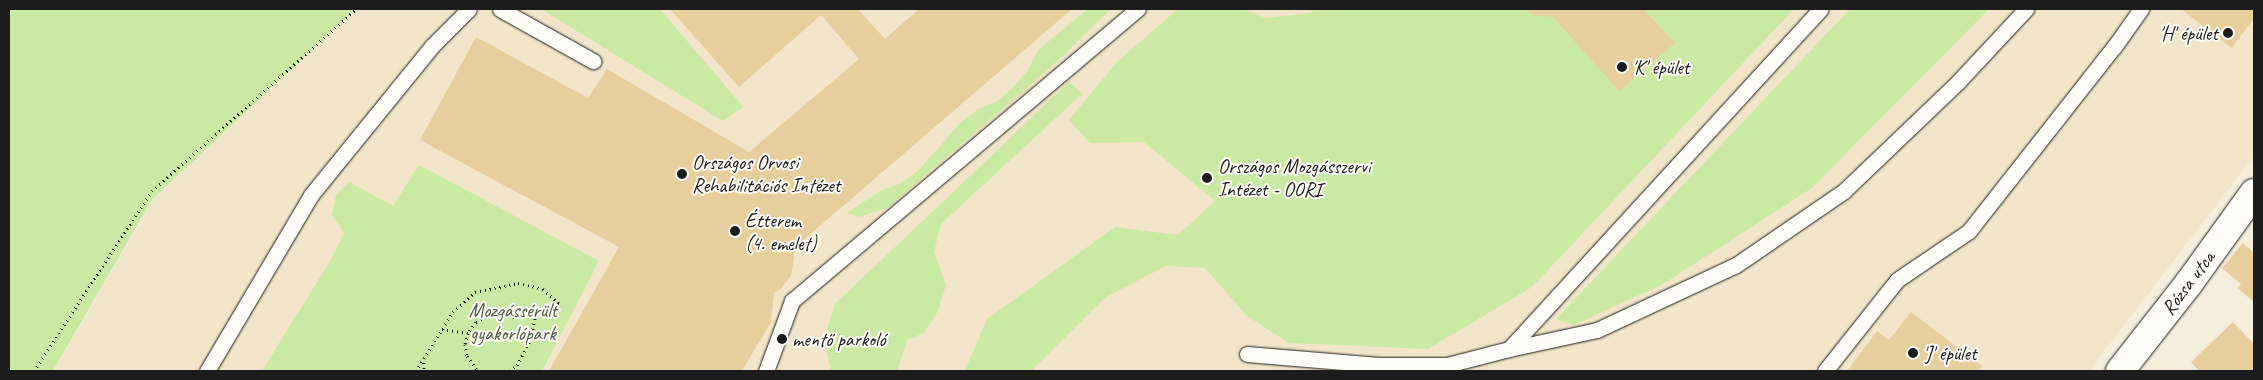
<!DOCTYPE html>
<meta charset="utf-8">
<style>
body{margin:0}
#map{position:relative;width:2263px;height:380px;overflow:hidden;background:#f6eedc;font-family:Caveat,sans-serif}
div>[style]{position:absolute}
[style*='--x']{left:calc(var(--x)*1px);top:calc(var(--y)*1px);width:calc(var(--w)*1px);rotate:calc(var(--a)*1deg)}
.built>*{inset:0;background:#f2e5c9}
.green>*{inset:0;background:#caeaa3}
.building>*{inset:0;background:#e7cf9d}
.path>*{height:3px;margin-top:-1.5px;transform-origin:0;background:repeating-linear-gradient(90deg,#1c1c1c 0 1px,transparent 0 5px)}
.roads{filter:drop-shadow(0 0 1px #1c1c1c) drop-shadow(0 0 1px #1c1c1c)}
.lane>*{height:15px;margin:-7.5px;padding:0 7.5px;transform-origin:7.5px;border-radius:7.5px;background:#fdfcf7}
.street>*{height:28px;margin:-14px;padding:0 14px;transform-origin:14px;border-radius:14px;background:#fdfcf7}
.dots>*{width:14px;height:14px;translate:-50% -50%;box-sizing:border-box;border:2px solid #fdfcf7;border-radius:50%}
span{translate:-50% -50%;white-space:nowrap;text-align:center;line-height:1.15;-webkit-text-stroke:4px #fdfcf7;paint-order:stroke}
.poi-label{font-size:20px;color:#1c1c1c}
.right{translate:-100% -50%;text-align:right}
.left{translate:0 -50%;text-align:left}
.street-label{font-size:20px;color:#1c1c1c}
.park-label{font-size:20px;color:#505a44}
.frame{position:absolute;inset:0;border:10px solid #1c1c1c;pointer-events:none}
</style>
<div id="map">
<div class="built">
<div style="clip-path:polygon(357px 9px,2254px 9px,2254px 156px,2089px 371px,54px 371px,153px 200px)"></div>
</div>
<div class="green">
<div style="clip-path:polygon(9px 9px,356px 9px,152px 200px,53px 371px,9px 371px)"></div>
<div style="clip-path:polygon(541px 9px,660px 9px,743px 107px,723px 121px)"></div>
<div style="clip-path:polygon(1088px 9px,1111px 9px,1050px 68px,887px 208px,859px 217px,847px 213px,880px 191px,899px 184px,919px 170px,961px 122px,978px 109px,996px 102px,1014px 87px,1027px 71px,1039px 49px)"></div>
<div style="clip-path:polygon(1178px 9px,1244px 9px,1265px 18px,1311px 13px,1314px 9px,1794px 9px,1532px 287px,1428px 349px,1289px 343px,1247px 316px,1205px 268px,1166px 266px,1106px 297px,1031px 371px,965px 371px,987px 319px,1115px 227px,1178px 235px,1215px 201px,1144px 142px,1090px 143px,1069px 120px,1117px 62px)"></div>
<div style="clip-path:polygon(1850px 9px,1989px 9px,1812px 188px,1663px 284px,1574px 325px,1556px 319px)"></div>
<div style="clip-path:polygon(1069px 82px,1082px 94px,941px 224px,934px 252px,946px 285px,938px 311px,924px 333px,907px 340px,897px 371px,831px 371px,824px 339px,835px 304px)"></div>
<div style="clip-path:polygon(419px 165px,599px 261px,542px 371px,262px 371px,330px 261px,344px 233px,332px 215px,336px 195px,349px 182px,393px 206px)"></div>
</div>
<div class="building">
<div style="clip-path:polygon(670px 9px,858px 9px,885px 39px,919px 9px,1072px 9px,793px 249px,794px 258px,791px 276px,781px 289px,774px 293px,771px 322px,742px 371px,549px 371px,619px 247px,420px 140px,476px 37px,588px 98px,607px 69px,749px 152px,859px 59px,821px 15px,739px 87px)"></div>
<div style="clip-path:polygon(1526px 9px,1643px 9px,1675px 43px,1619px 91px,1553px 17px,1533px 15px)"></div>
<div style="clip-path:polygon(2181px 9px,2254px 9px,2254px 18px,2232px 48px)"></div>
<div style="clip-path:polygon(2243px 243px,2254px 253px,2254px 302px,2237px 288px,2241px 284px,2222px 268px)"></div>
<div style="clip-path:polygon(1911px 312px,1982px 366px,1978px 371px,1847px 371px,1877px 331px,1889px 340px)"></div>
<div style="clip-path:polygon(2233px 322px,2254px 344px,2254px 371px,2199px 371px,2191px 362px)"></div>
</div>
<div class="path">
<div style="--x:442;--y:329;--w:26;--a:9"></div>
<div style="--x:424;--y:358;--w:13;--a:90"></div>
<div style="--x:34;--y:371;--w:215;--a:-56.8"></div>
<div style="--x:152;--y:191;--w:273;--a:-41.7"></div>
<div style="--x:416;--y:371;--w:70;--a:-57.9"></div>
<div style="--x:453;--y:312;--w:30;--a:-42"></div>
<div style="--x:475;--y:292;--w:44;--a:-11.8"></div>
<div style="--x:518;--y:283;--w:26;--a:13"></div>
<div style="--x:543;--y:289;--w:21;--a:41"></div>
<div style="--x:559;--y:303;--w:25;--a:154"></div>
<div style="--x:536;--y:314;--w:22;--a:172"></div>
<div style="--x:514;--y:317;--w:10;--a:-156"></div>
<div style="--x:505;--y:313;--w:15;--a:176"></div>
<div style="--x:490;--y:314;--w:16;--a:150"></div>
<div style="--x:476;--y:322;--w:14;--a:126"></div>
<div style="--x:468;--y:333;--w:11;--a:105"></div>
<div style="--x:465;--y:344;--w:12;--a:81"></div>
<div style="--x:467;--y:356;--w:19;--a:54"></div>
<div style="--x:510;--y:371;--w:9;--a:-41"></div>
<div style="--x:517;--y:365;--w:30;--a:-62"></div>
<div style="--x:531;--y:339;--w:25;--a:-79"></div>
</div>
<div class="roads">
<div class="lane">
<div style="--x:500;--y:9;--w:107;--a:29.2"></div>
<div style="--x:1509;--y:349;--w:90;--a:-12.2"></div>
<div style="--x:1597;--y:330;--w:153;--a:-25.1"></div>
<div style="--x:1736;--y:265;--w:131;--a:-34.4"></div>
<div style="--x:1844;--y:191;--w:158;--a:-43.7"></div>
<div style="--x:1958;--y:82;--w:100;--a:-47"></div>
<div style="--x:1247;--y:354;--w:132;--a:4.8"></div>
<div style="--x:207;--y:371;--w:204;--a:-59.4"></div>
<div style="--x:311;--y:195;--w:192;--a:-50.9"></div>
<div style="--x:432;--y:46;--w:52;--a:-45"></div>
<div style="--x:766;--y:371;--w:75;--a:-69.6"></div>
<div style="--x:792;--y:301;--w:453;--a:-40.2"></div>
<div style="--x:1369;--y:371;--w:12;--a:-31"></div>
<div style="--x:1379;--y:365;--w:68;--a:0"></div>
<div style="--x:1447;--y:365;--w:64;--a:-14.5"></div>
<div style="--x:1509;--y:349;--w:461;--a:-47.5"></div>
<div style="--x:1825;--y:371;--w:116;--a:-51.6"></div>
<div style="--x:1897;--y:280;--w:87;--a:-34.2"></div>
<div style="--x:1969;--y:231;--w:234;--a:-51.8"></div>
<div style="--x:2114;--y:47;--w:47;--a:-54.6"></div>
</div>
<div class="street">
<div style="--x:2120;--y:371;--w:112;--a:-51.9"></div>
<div style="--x:2189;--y:283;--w:111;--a:-54.2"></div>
</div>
</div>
<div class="dots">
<div style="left:2228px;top:33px;background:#1c1c1c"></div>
<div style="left:1622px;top:67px;background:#1c1c1c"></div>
<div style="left:682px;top:174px;background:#1c1c1c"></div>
<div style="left:1207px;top:178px;background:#1c1c1c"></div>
<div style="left:735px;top:231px;background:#1c1c1c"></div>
<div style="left:782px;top:339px;background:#1c1c1c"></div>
<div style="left:1913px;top:353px;background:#1c1c1c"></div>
</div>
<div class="poi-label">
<span class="right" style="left:2218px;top:33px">'H' épület</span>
<span class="left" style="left:1632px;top:67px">'K' épület</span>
<span class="left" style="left:692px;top:174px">Országos Orvosi<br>Rehabilitációs Intézet</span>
<span class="left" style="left:1218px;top:178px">Országos Mozgásszervi<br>Intézet - OORI</span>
<span class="left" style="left:745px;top:232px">Étterem<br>(4. emelet)</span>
<span class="left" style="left:792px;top:339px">mentő parkoló</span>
<span class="left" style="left:1923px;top:353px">'J' épület</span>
</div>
<div class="street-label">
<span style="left:2188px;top:283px;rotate:-53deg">Rózsa utca</span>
</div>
<div class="park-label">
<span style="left:513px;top:322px">Mozgássérült<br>gyakorlópark</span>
</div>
<div class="frame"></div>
</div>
